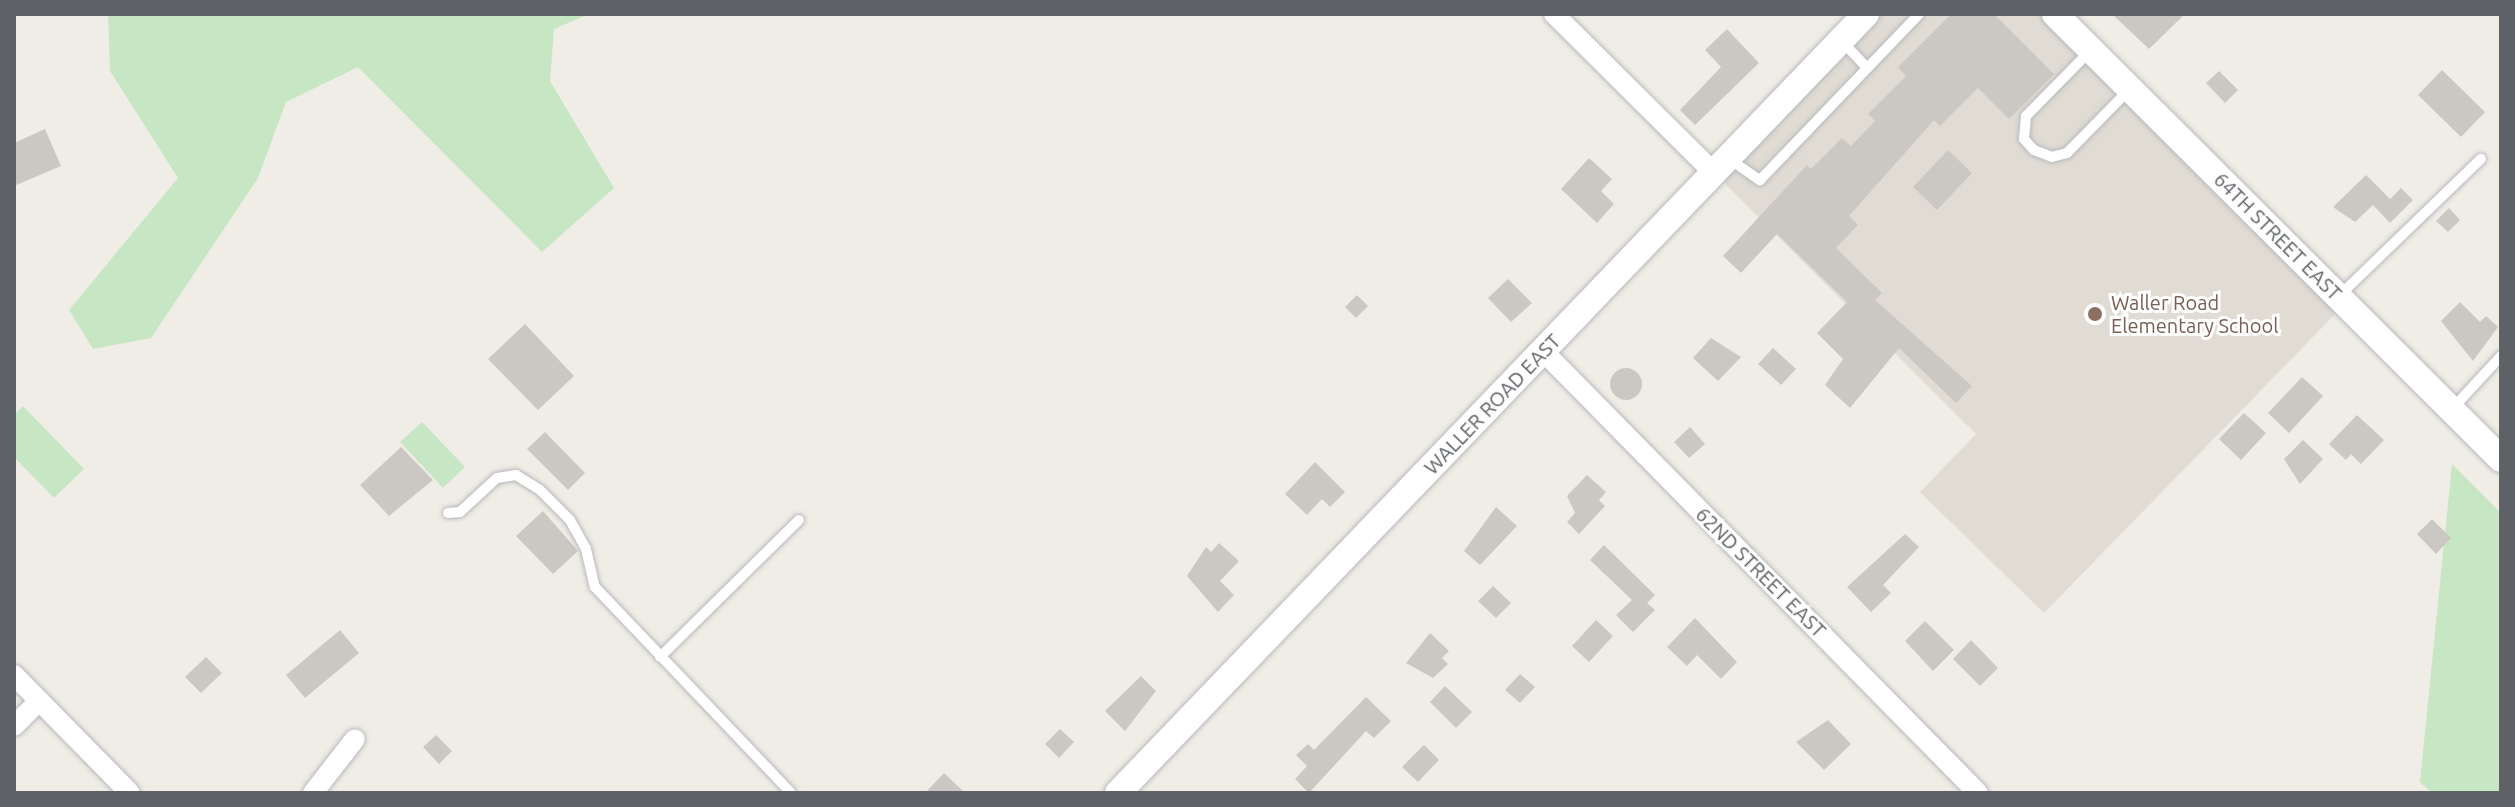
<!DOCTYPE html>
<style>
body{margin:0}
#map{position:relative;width:2515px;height:807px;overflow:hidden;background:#f0ede6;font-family:Ubuntu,sans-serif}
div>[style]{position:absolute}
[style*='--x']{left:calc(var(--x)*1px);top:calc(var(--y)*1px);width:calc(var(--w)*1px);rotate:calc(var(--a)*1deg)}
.education>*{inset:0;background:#e0dcd4}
.green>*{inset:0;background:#c7e6c4}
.building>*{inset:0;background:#cbc8c4}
.round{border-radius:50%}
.roads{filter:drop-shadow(0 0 2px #b7b9bc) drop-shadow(0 0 2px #b7b9bc)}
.lane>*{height:10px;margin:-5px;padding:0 5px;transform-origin:5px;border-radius:5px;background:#fff}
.street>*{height:20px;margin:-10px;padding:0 10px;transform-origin:10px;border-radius:10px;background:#fff}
.secondary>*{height:26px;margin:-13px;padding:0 13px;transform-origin:13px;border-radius:13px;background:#fff}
.dots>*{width:22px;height:22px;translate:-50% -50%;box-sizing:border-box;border:4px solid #fff;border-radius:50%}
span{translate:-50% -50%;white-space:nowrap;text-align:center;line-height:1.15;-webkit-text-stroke:6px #fff;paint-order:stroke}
.street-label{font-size:20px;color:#5e6266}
.education-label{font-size:20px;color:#785e54}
.left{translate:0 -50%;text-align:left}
.frame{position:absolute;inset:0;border:16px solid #5e6266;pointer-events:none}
</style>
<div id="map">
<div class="education">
<div style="clip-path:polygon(1866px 14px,2055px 14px,2346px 303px,2044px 613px,1920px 492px,1976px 434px,1712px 171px)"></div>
</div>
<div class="green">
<div style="clip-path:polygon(108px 14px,589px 14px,554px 29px,550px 81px,614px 188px,542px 252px,358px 67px,286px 102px,258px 178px,151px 338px,93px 349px,69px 310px,178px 178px,110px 71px)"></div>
<div style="clip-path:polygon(23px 406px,84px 469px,54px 498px,14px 457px,14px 415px)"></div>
<div style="clip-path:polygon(422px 422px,465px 467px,443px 488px,400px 442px)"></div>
<div style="clip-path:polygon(2452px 464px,2501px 513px,2501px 793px,2432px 793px,2420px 782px)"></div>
</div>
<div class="building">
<div style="clip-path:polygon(1951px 14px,1994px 14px,2054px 74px,2009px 119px,1978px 88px,1940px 126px,1934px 120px,1849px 216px,1858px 225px,1836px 248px,1882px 293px,1875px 300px,1972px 386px,1956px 403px,1899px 348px,1850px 408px,1825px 385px,1843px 359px,1817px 333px,1847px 302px,1777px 234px,1741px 273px,1723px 256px,1807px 165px,1811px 169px,1842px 138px,1851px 146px,1875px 121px,1868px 114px,1906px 76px,1898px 67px)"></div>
<div style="clip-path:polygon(2112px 14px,2185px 14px,2149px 49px)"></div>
<div style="clip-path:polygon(1727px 29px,1759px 63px,1695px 125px,1680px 110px,1721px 67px,1705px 50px)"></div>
<div style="clip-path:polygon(2442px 70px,2485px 112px,2461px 137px,2418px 95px)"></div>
<div style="clip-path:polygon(2219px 71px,2238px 90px,2225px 103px,2206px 83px)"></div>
<div style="clip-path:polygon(45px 129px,61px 166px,14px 186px,14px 143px)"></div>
<div style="clip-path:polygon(1948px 150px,1972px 173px,1937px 210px,1913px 187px)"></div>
<div style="clip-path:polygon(1589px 158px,1612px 179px,1601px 191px,1614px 204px,1597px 223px,1561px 189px)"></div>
<div style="clip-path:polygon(2366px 175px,2390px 199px,2401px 188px,2413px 200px,2390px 223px,2373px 205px,2355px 222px,2333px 207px)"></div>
<div style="clip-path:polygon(2449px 208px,2460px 220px,2448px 232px,2436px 221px)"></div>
<div style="clip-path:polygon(1508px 279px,1532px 303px,1511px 322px,1488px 298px)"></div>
<div style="clip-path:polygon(1357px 295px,1368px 306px,1356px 318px,1345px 307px)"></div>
<div style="clip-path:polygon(2460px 302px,2480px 322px,2486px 316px,2498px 327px,2473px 361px,2441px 321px)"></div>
<div style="clip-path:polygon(525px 324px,574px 376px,538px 410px,488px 359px)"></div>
<div style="clip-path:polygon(1711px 338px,1741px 357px,1718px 381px,1693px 358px)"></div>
<div style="clip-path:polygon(1773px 348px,1796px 369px,1781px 385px,1758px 364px)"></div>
<div class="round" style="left:1610px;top:368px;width:32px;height:32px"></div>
<div style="clip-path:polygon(2302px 377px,2323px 396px,2289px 433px,2268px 413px)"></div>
<div style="clip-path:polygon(2244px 413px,2266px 433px,2241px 460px,2219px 439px)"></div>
<div style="clip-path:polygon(2357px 415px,2384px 440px,2361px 464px,2351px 454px,2346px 460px,2329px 444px)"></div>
<div style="clip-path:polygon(1690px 427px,1705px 444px,1689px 458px,1674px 442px)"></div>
<div style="clip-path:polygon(545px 432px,585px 473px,568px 490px,527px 449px)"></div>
<div style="clip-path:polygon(2303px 440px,2323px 459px,2300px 484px,2284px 459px)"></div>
<div style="clip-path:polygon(401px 447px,433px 480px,389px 516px,360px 485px)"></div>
<div style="clip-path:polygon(1315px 462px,1345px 492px,1330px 507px,1322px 499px,1307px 515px,1285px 494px)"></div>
<div style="clip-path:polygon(1587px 475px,1606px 492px,1599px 500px,1605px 506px,1579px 534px,1567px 522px,1575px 513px,1567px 496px)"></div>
<div style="clip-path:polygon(1496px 507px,1517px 526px,1480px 565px,1464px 551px)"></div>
<div style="clip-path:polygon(543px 511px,578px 551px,553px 574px,516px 536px)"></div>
<div style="clip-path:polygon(2432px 519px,2451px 538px,2436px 554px,2417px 534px)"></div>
<div style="clip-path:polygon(1905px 534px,1919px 547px,1883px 585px,1891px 593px,1871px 612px,1847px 587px)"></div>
<div style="clip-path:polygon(1219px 543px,1239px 561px,1220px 581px,1234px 595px,1218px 612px,1187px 576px,1206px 547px,1211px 552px)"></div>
<div style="clip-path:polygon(1604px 545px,1655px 595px,1647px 603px,1655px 610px,1633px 632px,1616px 615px,1632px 600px,1590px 560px)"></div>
<div style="clip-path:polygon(1493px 586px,1511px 603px,1496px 618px,1478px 601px)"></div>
<div style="clip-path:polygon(1695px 618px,1737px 662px,1721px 679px,1697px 655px,1687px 666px,1667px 647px)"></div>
<div style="clip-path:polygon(1596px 620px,1613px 636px,1589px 662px,1572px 646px)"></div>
<div style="clip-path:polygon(1925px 621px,1954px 650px,1933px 671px,1905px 641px)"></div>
<div style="clip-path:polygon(340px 630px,359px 653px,305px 698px,286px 675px)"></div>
<div style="clip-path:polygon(1430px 633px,1449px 651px,1442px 658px,1448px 664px,1433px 678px,1406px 663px)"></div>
<div style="clip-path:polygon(1971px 640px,1998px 668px,1980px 686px,1953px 659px)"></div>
<div style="clip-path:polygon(206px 657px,222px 673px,201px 693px,185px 677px)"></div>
<div style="clip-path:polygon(1520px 674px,1535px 687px,1520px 703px,1505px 690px)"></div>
<div style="clip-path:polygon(1141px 676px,1156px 691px,1125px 731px,1105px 711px)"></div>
<div style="clip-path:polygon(1445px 686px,1472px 712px,1456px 728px,1430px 702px)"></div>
<div style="clip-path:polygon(1366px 697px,1391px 721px,1374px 738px,1366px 731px,1309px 793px,1295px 779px,1307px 766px,1296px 755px,1308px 744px,1314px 750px)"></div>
<div style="clip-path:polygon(1828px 720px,1851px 744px,1824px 770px,1796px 742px)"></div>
<div style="clip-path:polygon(1060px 729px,1074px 742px,1059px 758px,1045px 744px)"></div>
<div style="clip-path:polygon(436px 735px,452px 751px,439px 764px,423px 747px)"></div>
<div style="clip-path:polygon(1424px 745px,1439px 760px,1418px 782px,1402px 767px)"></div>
<div style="clip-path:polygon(944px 773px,965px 793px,925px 793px)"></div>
</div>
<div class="roads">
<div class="lane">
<div style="--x:1841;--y:40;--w:38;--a:47"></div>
<div style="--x:2089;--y:52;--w:90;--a:134.5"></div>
<div style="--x:2026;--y:116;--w:23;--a:95"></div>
<div style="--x:2024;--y:139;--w:15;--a:48"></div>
<div style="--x:2034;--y:150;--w:19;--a:21"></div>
<div style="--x:2052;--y:157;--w:16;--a:-15"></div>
<div style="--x:2067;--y:153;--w:90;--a:-45.5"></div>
<div style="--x:1728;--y:158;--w:39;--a:35"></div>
<div style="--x:1760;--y:180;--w:230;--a:-46.2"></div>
<div style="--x:2340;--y:295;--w:196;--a:-44"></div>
<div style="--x:2453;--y:408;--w:71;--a:-47.3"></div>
<div style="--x:448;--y:513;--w:12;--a:-5"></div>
<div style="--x:460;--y:512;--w:50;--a:-42.6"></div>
<div style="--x:497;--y:478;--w:19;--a:-9"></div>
<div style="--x:516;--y:475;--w:28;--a:32"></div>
<div style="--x:540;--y:490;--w:42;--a:45"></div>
<div style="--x:570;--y:520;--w:33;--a:61"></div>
<div style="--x:586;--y:549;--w:39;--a:77"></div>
<div style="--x:595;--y:587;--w:284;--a:46.4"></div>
<div style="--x:660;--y:657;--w:195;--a:-44.6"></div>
</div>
<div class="street">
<div style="--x:1554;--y:14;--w:223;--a:44.8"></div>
<div style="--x:1543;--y:351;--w:620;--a:45.46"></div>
<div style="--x:14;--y:675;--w:165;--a:45.5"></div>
<div style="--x:14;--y:726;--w:35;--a:-45"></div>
<div style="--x:313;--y:793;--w:68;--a:-52.1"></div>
</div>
<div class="secondary">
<div style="--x:2055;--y:14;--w:630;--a:44.94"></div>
<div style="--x:1118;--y:793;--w:1080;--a:-46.16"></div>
</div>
</div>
<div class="dots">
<div style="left:2095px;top:314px;background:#8d6e63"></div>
</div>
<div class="street-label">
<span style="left:2278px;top:236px;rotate:45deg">64TH STREET EAST</span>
<span style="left:1492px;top:404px;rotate:-46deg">WALLER ROAD EAST</span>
<span style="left:1761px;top:572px;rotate:45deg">62ND STREET EAST</span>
</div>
<div class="education-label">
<span class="left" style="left:2111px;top:314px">Waller Road<br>Elementary School</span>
</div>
<div class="frame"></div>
</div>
